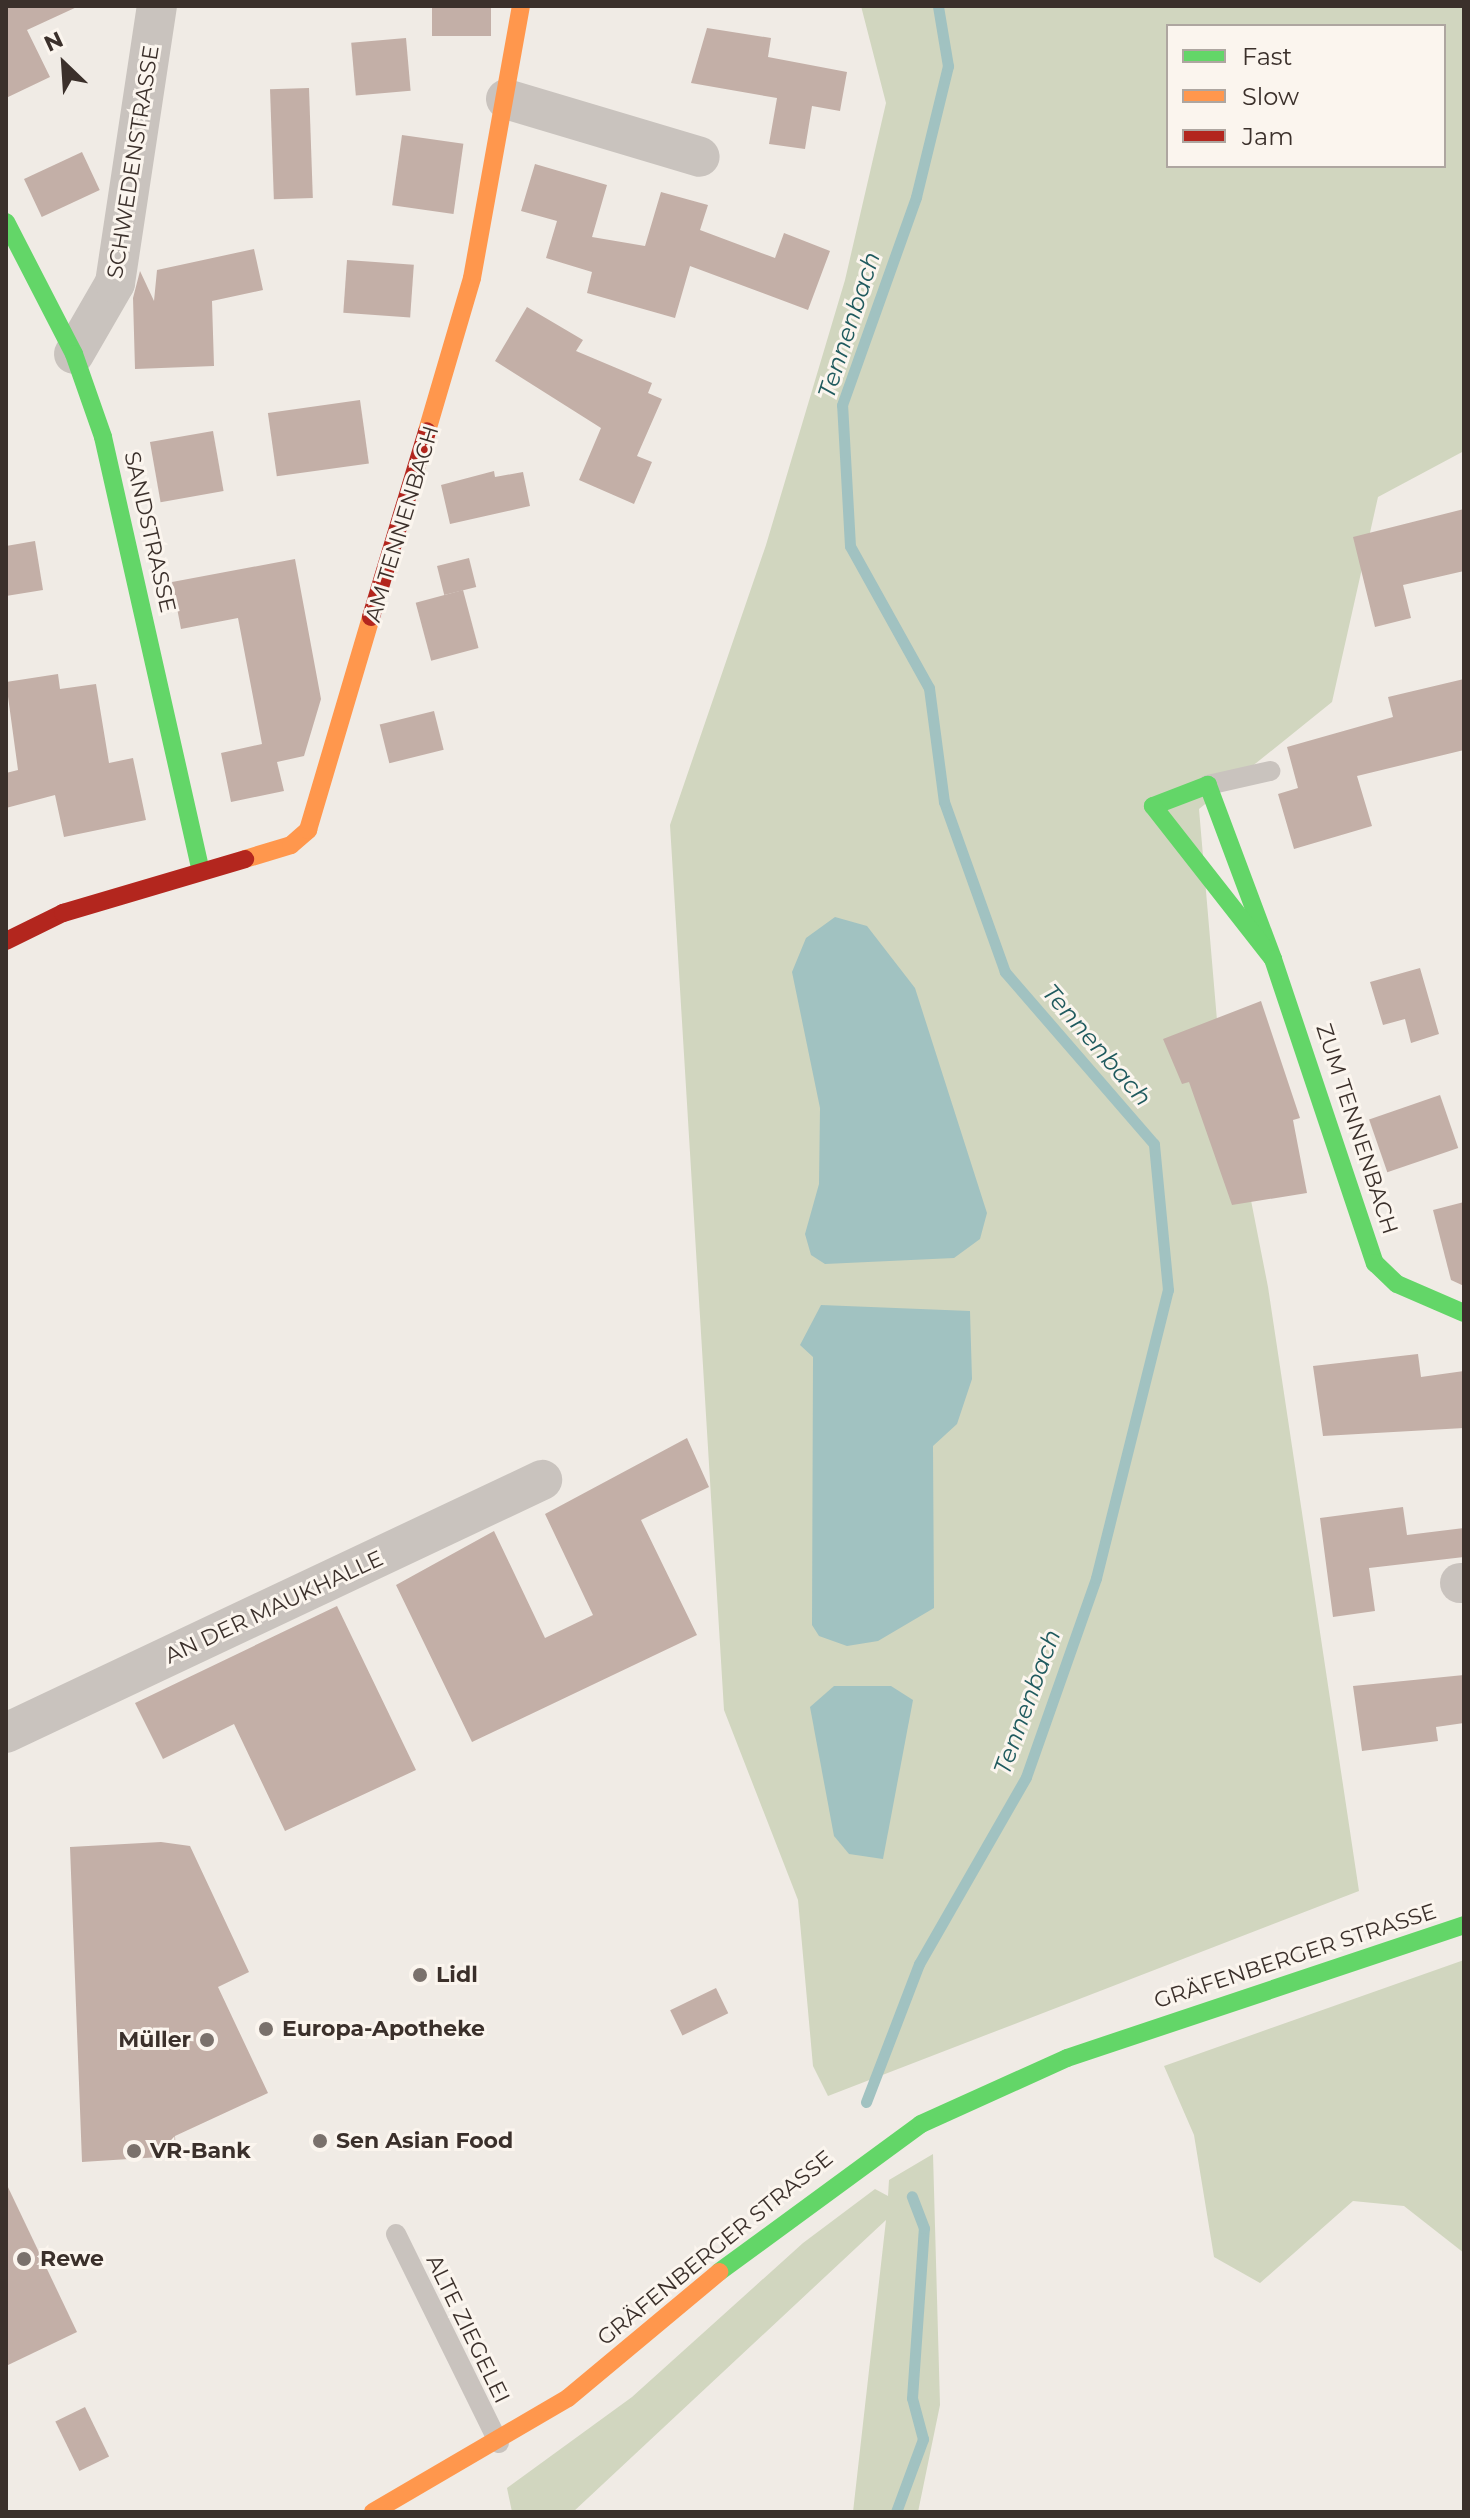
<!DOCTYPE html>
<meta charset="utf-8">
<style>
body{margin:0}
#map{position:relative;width:1470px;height:2518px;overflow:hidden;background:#f0ebe5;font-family:Montserrat,sans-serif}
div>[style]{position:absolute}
.green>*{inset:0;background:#d1d6bf}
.water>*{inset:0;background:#a1c2c1}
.stream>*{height:11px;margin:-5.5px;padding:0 5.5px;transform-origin:5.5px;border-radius:5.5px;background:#a1c2c1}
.building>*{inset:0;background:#c3afa7;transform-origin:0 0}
.lane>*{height:20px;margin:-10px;padding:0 10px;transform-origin:10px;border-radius:10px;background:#c9c3be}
.street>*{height:40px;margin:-20px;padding:0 20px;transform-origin:20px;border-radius:20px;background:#c9c3be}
.fast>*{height:18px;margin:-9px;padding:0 9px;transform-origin:9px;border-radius:9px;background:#63d668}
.slow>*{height:18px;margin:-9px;padding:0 9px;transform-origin:9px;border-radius:9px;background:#ff974d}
.jam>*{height:18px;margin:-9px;padding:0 9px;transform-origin:9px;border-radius:9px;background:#b3261e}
.dots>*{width:22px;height:22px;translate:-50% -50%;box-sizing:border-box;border:4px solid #fbf5ee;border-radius:50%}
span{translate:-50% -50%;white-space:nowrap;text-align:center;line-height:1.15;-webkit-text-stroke:6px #fbf5ee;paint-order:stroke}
.street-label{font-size:22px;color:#3b302b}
.poi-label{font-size:22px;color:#3b302b;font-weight:700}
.left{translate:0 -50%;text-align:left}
.right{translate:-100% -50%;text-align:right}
.water-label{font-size:24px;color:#1f5a5e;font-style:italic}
.frame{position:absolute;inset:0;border:8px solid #3b302b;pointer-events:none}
.legend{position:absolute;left:1166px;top:24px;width:280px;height:144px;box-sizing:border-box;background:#fbf5ee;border:2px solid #aea6a0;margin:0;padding:10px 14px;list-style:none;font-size:24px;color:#3b302b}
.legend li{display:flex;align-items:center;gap:16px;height:40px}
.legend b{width:40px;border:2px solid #aea6a0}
.north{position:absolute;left:24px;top:24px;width:80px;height:80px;-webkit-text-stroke:6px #fbf5ee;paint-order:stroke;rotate:335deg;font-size:22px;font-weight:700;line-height:32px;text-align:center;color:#3b302b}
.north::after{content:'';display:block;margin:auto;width:28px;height:36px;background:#3b302b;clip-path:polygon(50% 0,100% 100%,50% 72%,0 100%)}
</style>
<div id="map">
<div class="green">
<div style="clip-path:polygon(evenodd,861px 6px,1464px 6px,1464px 451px,1378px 497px,1332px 702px,1199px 809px,1218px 1032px,1268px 1287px,1359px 1891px,828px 2096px,813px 2066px,798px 1900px,724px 1710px,670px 825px,766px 545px,845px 280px,886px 103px,861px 6px,1168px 26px,1444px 26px,1444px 166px,1168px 166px,1168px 26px)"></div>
<div style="clip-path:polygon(1464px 1960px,1464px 2253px,1404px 2206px,1353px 2201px,1260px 2283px,1214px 2257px,1194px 2135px,1164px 2066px)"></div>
<div style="clip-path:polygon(933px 2154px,940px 2405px,918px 2512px,853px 2512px,886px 2220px,573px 2512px,512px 2512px,507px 2488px,632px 2397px,803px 2243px,875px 2189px,888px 2196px,889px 2180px)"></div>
</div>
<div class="water">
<div style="clip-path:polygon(835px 917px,867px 926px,915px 988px,987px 1213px,980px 1239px,954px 1258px,825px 1264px,811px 1255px,805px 1234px,819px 1184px,820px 1108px,792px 972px,806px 938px)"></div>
<div style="clip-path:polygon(821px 1305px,970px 1311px,972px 1379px,957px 1424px,933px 1446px,934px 1608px,878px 1641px,847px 1646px,819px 1636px,812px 1625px,813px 1357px,800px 1345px)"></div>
<div style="clip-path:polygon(834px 1686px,891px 1686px,913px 1700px,883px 1859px,849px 1854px,834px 1836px,810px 1707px)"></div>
</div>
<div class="stream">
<div style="left:866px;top:2102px;width:148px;rotate:-69deg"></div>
<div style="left:919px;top:1964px;width:215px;rotate:-60.2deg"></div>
<div style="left:1026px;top:1777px;width:211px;rotate:-70.6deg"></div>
<div style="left:1096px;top:1578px;width:297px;rotate:-76deg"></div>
<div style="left:1168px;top:1290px;width:147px;rotate:-95.5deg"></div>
<div style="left:1154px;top:1144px;width:228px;rotate:-130.9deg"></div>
<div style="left:1005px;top:972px;width:181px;rotate:-109.7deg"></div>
<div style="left:944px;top:802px;width:115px;rotate:-97.5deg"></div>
<div style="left:929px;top:688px;width:162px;rotate:-119.1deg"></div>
<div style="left:850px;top:546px;width:141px;rotate:-93.2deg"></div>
<div style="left:842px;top:405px;width:221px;rotate:-70.4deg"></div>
<div style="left:916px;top:197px;width:135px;rotate:-76.3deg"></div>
<div style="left:948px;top:66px;width:61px;rotate:-99.5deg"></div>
<div style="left:896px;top:2512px;width:78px;rotate:-69.7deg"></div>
<div style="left:923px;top:2439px;width:42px;rotate:-105deg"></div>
<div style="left:912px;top:2398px;width:170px;rotate:-86deg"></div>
<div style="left:924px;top:2228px;width:34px;rotate:-111deg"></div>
</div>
<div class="building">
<div style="clip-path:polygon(6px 6px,79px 6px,27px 30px,50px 77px,6px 98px)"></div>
<div style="left:432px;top:6px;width:59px;height:30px"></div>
<div style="clip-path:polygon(707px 28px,771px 38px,768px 57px,847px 72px,840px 111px,812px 106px,805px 149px,769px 144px,777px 98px,691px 83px)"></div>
<div style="left:406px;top:38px;width:53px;height:55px;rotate:85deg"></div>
<div style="left:309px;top:88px;width:110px;height:39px;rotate:88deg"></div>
<div style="left:402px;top:135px;width:62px;height:71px;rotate:8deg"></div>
<div style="left:82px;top:152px;width:42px;height:64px;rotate:65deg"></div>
<div style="clip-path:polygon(535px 164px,607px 185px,592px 237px,645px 246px,661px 192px,708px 205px,700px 230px,775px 258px,784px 233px,830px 251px,808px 310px,690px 266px,675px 318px,587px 293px,592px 272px,546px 258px,557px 221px,521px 211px)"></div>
<div style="clip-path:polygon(254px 249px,263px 290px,212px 301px,214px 366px,135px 369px,133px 298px,140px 271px,154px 301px,157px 270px)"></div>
<div style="left:347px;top:260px;width:67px;height:53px;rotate:4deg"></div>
<div style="clip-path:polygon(527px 307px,583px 340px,576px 351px,652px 383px,648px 393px,662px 399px,637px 456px,652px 462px,634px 504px,579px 480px,601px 428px,495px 361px)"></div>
<div style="left:360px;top:400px;width:64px;height:93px;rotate:82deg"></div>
<div style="left:213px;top:431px;width:61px;height:64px;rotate:80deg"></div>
<div style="clip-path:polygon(494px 471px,495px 477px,523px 472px,530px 506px,450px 524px,441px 485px)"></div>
<div style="clip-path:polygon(1464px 509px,1464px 571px,1403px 585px,1411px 618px,1375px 627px,1353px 537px)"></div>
<div style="clip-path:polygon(35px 541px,43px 590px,6px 596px,6px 546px)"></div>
<div style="left:469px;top:558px;width:30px;height:33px;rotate:76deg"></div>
<div style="clip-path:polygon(295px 559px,321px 699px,304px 756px,277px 762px,284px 791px,231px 802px,221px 753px,262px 744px,238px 618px,181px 629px,172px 582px)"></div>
<div style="left:463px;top:590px;width:60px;height:49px;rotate:75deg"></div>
<div style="clip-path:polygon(58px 674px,60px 689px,96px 684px,109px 763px,133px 758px,146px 820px,64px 837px,55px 795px,6px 808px,6px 773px,18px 770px,6px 682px)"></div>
<div style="clip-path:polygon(1464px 679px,1464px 750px,1357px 776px,1372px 826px,1294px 849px,1278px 794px,1298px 788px,1287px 747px,1393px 717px,1388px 697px)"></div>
<div style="left:434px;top:711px;width:40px;height:56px;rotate:76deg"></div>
<div style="clip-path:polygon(1420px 968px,1439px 1034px,1411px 1043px,1405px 1019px,1383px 1025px,1370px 982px)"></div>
<div style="clip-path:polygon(1261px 1001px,1300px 1118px,1293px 1120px,1307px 1193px,1232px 1205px,1189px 1082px,1182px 1084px,1163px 1039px)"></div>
<div style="left:1440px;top:1095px;width:56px;height:75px;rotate:71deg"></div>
<div style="clip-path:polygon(1464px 1202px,1464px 1286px,1451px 1280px,1433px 1210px)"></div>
<div style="clip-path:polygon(1418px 1354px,1421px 1377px,1464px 1371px,1464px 1428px,1323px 1436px,1313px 1366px)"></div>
<div style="clip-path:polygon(687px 1438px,709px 1487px,641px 1520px,697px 1635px,472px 1742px,396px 1585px,494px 1531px,545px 1638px,593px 1615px,545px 1514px)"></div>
<div style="clip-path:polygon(1403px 1507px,1407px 1535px,1464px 1528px,1464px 1557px,1369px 1568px,1375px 1611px,1333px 1617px,1320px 1518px)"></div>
<div style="clip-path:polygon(337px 1606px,416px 1770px,285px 1831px,234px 1724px,163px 1759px,135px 1703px)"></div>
<div style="clip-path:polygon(1464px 1675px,1464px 1723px,1436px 1727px,1438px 1741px,1362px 1751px,1353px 1686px)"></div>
<div style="clip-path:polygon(161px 1842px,190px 1846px,249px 1972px,218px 1987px,268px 2093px,175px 2136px,176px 2156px,82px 2162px,70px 1847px)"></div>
<div style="left:716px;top:1988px;width:28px;height:51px;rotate:64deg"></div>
<div style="clip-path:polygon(6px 2183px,77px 2332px,6px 2366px)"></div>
<div style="left:85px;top:2407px;width:55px;height:33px;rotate:64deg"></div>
</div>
<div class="lane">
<div style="left:1208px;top:785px;width:64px;rotate:-12.7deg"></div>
<div style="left:396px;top:2234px;width:233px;rotate:63.8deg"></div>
</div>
<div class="street">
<div style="left:506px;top:99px;width:202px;rotate:16.6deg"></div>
<div style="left:74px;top:354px;width:82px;rotate:-60deg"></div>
<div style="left:115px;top:283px;width:280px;rotate:-81.4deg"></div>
<div style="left:1460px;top:1583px;width:4px"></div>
<div style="left:6px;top:1733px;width:593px;rotate:-25.27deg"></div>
</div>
<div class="fast">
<div style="left:6px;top:222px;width:148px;rotate:62.7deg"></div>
<div style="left:74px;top:354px;width:88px;rotate:70.7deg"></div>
<div style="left:103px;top:437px;width:443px;rotate:77.3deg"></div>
<div style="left:1273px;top:959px;width:186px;rotate:-110.5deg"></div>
<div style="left:1208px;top:785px;width:59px;rotate:159.1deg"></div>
<div style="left:1153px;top:806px;width:194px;rotate:51.9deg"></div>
<div style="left:1273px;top:959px;width:321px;rotate:71.5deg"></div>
<div style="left:1375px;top:1263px;width:30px;rotate:44deg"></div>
<div style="left:1397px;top:1284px;width:73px;rotate:23.4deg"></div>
<div style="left:719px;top:2272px;width:250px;rotate:-36.2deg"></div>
<div style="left:921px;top:2124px;width:160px;rotate:-24.3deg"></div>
<div style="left:1067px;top:2058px;width:419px;rotate:-18.5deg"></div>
</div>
<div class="slow">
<div style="left:427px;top:431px;width:159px;rotate:-73.6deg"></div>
<div style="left:472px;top:278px;width:276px;rotate:-79.8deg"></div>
<div style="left:245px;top:859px;width:48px;rotate:-16.9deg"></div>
<div style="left:291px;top:845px;width:23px;rotate:-41deg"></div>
<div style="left:308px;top:830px;width:222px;rotate:-73.5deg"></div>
<div style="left:373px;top:2512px;width:226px;rotate:-30.3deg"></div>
<div style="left:568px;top:2398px;width:197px;rotate:-39.8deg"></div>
</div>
<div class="jam">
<div style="left:371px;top:617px;width:194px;rotate:-73.2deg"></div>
<div style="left:6px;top:941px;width:64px;rotate:-26.2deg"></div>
<div style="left:63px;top:913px;width:190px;rotate:-16.5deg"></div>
</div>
<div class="dots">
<div style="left:420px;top:1975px;background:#7a716c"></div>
<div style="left:266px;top:2029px;background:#7a716c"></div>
<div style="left:207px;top:2040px;background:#7a716c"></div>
<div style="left:320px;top:2141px;background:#7a716c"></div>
<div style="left:134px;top:2151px;background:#7a716c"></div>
<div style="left:24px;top:2259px;background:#7a716c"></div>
</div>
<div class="street-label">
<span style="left:133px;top:162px;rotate:-81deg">SCHWEDENSTRASSE</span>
<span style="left:402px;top:524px;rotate:-73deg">AM TENNENBACH</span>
<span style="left:150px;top:532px;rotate:77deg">SANDSTRASSE</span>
<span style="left:1357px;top:1129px;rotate:72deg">ZUM TENNENBACH</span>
<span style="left:274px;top:1607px;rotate:-25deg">AN DER MAUKHALLE</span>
<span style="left:1295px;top:1956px;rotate:-18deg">GRÄFENBERGER STRASSE</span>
<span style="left:715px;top:2248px;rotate:-39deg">GRÄFENBERGER STRASSE</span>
<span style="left:468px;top:2329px;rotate:64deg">ALTE ZIEGELEI</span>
</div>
<div class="poi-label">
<span class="left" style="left:436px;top:1975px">Lidl</span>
<span class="left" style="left:282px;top:2029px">Europa-Apotheke</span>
<span class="right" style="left:191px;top:2040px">Müller</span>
<span class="left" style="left:336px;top:2141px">Sen Asian Food</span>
<span class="left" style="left:150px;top:2151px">VR-Bank</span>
<span class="left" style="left:40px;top:2259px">Rewe</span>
</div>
<div class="water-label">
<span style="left:849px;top:325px;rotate:-72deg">Tennenbach</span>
<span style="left:1097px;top:1045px;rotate:49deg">Tennenbach</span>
<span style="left:1027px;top:1702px;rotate:-70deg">Tennenbach</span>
</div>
<div class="frame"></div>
<ul class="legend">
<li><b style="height:10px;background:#63d668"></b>Fast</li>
<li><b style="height:10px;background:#ff974d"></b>Slow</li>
<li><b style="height:10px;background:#b3261e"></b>Jam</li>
</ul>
<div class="north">N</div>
</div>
